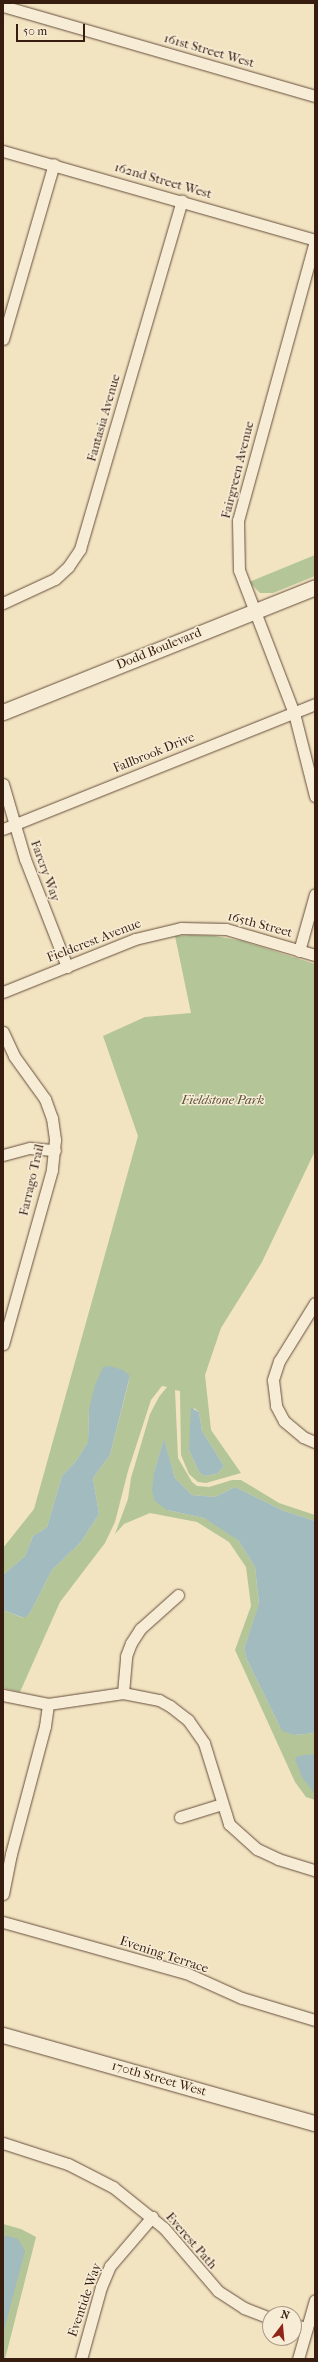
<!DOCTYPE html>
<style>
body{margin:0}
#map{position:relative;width:318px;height:2362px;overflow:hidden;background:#f2e3c1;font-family:"IM FELL French Canon",serif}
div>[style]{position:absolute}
.green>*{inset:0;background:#b4c598}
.water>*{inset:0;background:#a1bbbf}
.roads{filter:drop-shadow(0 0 1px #664e3c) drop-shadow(0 0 1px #664e3c)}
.street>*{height:11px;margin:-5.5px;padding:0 5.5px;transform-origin:5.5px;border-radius:5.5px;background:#f7edd7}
.secondary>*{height:15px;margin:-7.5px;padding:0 7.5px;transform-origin:7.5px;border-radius:7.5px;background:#f7edd7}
span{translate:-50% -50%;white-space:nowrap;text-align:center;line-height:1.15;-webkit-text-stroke:3px #f7edd7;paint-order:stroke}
.street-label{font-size:13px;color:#371c10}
.park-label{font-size:13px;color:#5c4f39;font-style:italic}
.frame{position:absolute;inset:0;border:4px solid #371c10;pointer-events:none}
.north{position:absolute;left:262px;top:2306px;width:40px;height:40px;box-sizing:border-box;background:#f7edd7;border:1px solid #aa9987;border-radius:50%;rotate:16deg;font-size:11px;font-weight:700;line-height:16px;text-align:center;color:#371c10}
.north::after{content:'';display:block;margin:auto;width:14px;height:18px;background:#8f2418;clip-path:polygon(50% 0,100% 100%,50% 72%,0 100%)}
.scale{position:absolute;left:16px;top:24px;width:69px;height:18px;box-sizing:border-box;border:2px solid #371c10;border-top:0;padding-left:5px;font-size:12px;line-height:14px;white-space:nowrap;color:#371c10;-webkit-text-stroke:3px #f7edd7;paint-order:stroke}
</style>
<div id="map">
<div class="green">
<div style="clip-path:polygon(315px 555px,315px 576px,273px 593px,260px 593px,249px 582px)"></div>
<div style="clip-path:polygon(evenodd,190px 935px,215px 936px,242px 941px,315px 964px,315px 1151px,262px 1262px,221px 1328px,205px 1375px,211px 1430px,241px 1473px,206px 1483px,198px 1482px,189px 1474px,181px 1455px,180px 1391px,175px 1390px,178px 1458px,192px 1482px,197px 1486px,209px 1487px,232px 1480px,241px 1480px,279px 1503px,315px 1515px,315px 1521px,284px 1511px,235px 1487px,215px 1497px,192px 1495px,175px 1478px,164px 1440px,154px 1472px,167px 1510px,204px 1518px,222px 1527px,238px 1540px,255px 1567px,259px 1605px,244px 1649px,247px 1660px,280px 1727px,295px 1735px,315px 1733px,315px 1800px,306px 1797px,295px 1782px,235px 1650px,251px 1606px,246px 1567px,229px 1542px,197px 1522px,150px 1513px,124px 1524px,115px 1534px,128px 1499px,131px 1478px,150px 1414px,159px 1397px,167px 1387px,162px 1386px,151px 1400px,128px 1471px,115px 1522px,105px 1543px,60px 1602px,20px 1692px,3px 1688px,3px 1610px,23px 1618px,30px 1613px,52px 1570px,81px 1542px,99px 1514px,93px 1478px,110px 1455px,128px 1385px,130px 1376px,89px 1409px,88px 1442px,76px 1461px,62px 1476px,47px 1527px,33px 1536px,25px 1556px,3px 1575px,3px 1548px,34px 1509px,138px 1136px,103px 1036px,145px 1017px,191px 1013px,175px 936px,190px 935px,194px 1408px,199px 1412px,202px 1431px,224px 1466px,217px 1474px,204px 1476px,199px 1472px,189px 1450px,194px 1408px)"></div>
<div style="clip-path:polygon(3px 2224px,21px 2229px,36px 2237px,5px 2359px,3px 2359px)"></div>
</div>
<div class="water">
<div style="clip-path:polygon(109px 1366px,123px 1370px,130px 1376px,110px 1455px,93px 1478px,99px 1514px,81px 1542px,52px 1570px,30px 1613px,24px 1618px,3px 1610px,3px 1575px,25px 1556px,33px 1536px,47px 1527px,62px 1476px,76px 1461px,88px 1442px,89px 1409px,95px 1385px,103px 1367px)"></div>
<div style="clip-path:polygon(191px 1408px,199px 1412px,202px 1431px,224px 1466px,217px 1474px,204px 1476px,199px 1472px,189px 1450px)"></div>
<div style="clip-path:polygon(164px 1439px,175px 1478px,192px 1495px,215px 1497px,235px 1487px,284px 1511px,315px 1521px,315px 1733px,295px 1735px,282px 1731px,247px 1660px,244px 1649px,259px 1604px,255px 1567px,238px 1540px,204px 1518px,167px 1510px,155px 1501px,152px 1491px,154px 1472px)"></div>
<div style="clip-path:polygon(315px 1754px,315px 1794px,302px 1777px,295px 1759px,298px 1756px)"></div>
<div style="clip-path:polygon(7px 2236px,18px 2239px,25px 2251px,3px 2334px,3px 2237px)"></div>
</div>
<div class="roads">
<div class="street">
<div style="left:3px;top:6px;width:325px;rotate:16.1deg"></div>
<div style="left:3px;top:151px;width:324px;rotate:15.9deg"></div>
<div style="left:315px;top:241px;width:289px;rotate:105.4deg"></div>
<div style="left:238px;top:520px;width:50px;rotate:88.9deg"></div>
<div style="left:239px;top:570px;width:153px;rotate:69deg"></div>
<div style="left:294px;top:713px;width:86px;rotate:75.8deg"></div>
<div style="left:3px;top:339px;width:182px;rotate:-73.8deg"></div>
<div style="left:3px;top:603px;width:57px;rotate:-24.8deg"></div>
<div style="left:55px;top:579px;width:18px;rotate:-43deg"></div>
<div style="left:68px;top:567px;width:22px;rotate:-56deg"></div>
<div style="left:80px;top:549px;width:363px;rotate:-73.7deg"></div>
<div style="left:3px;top:784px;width:78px;rotate:73.7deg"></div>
<div style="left:25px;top:859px;width:116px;rotate:68.7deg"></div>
<div style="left:3px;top:829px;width:336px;rotate:-21.8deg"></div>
<div style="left:299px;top:951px;width:59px;rotate:-74.3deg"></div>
<div style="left:3px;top:992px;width:142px;rotate:-21.9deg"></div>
<div style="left:135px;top:939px;width:47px;rotate:-13.4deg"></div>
<div style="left:181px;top:928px;width:45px;rotate:1.3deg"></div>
<div style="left:226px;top:929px;width:93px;rotate:16.3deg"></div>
<div style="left:3px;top:1032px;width:26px;rotate:65deg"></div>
<div style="left:14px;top:1056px;width:53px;rotate:54.2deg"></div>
<div style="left:45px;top:1099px;width:20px;rotate:70deg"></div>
<div style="left:52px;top:1118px;width:22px;rotate:82deg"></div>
<div style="left:55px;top:1140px;width:30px;rotate:96deg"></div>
<div style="left:52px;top:1170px;width:181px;rotate:105.7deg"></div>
<div style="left:3px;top:1155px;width:28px;rotate:-15deg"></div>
<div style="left:30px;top:1148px;width:25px;rotate:5deg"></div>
<div style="left:315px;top:1303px;width:68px;rotate:121.8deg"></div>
<div style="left:279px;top:1361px;width:20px;rotate:108deg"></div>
<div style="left:273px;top:1380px;width:26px;rotate:83deg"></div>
<div style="left:276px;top:1406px;width:17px;rotate:62deg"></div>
<div style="left:284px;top:1421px;width:25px;rotate:40deg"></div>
<div style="left:303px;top:1437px;width:13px;rotate:23deg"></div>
<div style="left:123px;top:1693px;width:37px;rotate:-85deg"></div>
<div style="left:126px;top:1656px;width:14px;rotate:-69deg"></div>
<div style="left:131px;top:1643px;width:17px;rotate:-57deg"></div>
<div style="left:140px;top:1629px;width:51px;rotate:-41.8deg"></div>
<div style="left:3px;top:1695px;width:46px;rotate:11.3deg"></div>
<div style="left:48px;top:1704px;width:76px;rotate:-8.3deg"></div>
<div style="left:123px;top:1693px;width:37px;rotate:11deg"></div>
<div style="left:159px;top:1700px;width:13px;rotate:29deg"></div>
<div style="left:170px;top:1706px;width:23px;rotate:38deg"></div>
<div style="left:188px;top:1720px;width:28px;rotate:55deg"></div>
<div style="left:204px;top:1743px;width:85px;rotate:72.8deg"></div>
<div style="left:229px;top:1824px;width:38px;rotate:42deg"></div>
<div style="left:257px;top:1849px;width:23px;rotate:25deg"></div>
<div style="left:278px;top:1859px;width:39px;rotate:17deg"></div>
<div style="left:180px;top:1817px;width:44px;rotate:-17.2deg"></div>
<div style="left:3px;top:1894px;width:41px;rotate:-78.7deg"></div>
<div style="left:11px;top:1854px;width:132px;rotate:-75.1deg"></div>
<div style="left:45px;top:1726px;width:22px;rotate:-82deg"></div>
<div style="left:3px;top:1922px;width:190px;rotate:15.6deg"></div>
<div style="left:186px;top:1973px;width:61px;rotate:24.1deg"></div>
<div style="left:242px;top:1998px;width:76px;rotate:16.8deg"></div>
<div style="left:3px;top:2143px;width:68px;rotate:17.9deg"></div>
<div style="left:68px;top:2164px;width:51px;rotate:27.1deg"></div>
<div style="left:113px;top:2187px;width:65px;rotate:38.8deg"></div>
<div style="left:164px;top:2228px;width:83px;rotate:49.4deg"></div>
<div style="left:218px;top:2291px;width:31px;rotate:33deg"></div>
<div style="left:244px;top:2308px;width:28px;rotate:21deg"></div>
<div style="left:294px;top:2325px;width:13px;rotate:13deg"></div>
<div style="left:81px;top:2359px;width:75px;rotate:-74.5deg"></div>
<div style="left:101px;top:2287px;width:23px;rotate:-67deg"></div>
<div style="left:110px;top:2266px;width:65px;rotate:-49.4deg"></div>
<div style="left:298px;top:2359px;width:61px;rotate:-73.9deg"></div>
</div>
<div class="secondary">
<div style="left:3px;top:712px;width:336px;rotate:-21.8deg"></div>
<div style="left:3px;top:2035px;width:324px;rotate:15.8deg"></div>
</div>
</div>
<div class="street-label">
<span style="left:209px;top:51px;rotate:16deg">161st Street West</span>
<span style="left:163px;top:181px;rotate:16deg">162nd Street West</span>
<span style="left:104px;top:418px;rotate:-74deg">Fantasia Avenue</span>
<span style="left:238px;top:470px;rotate:-76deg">Fairgreen Avenue</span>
<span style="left:159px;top:649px;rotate:-22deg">Dodd Boulevard</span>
<span style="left:154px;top:753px;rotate:-22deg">Fallbrook Drive</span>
<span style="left:45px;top:871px;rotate:70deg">Farcry Way</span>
<span style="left:260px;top:925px;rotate:15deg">165th Street</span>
<span style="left:94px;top:941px;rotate:-21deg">Fieldcrest Avenue</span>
<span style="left:32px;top:1180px;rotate:-77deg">Farrago Trail</span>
<span style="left:164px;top:1955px;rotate:18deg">Evening Terrace</span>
<span style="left:159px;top:2079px;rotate:16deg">170th Street West</span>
<span style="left:191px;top:2241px;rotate:49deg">Everest Path</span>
<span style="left:85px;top:2300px;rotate:-71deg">Eventide Way</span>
</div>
<div class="park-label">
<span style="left:223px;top:1100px">Fieldstone Park</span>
</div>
<div class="frame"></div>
<div class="north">N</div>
<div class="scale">50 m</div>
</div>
